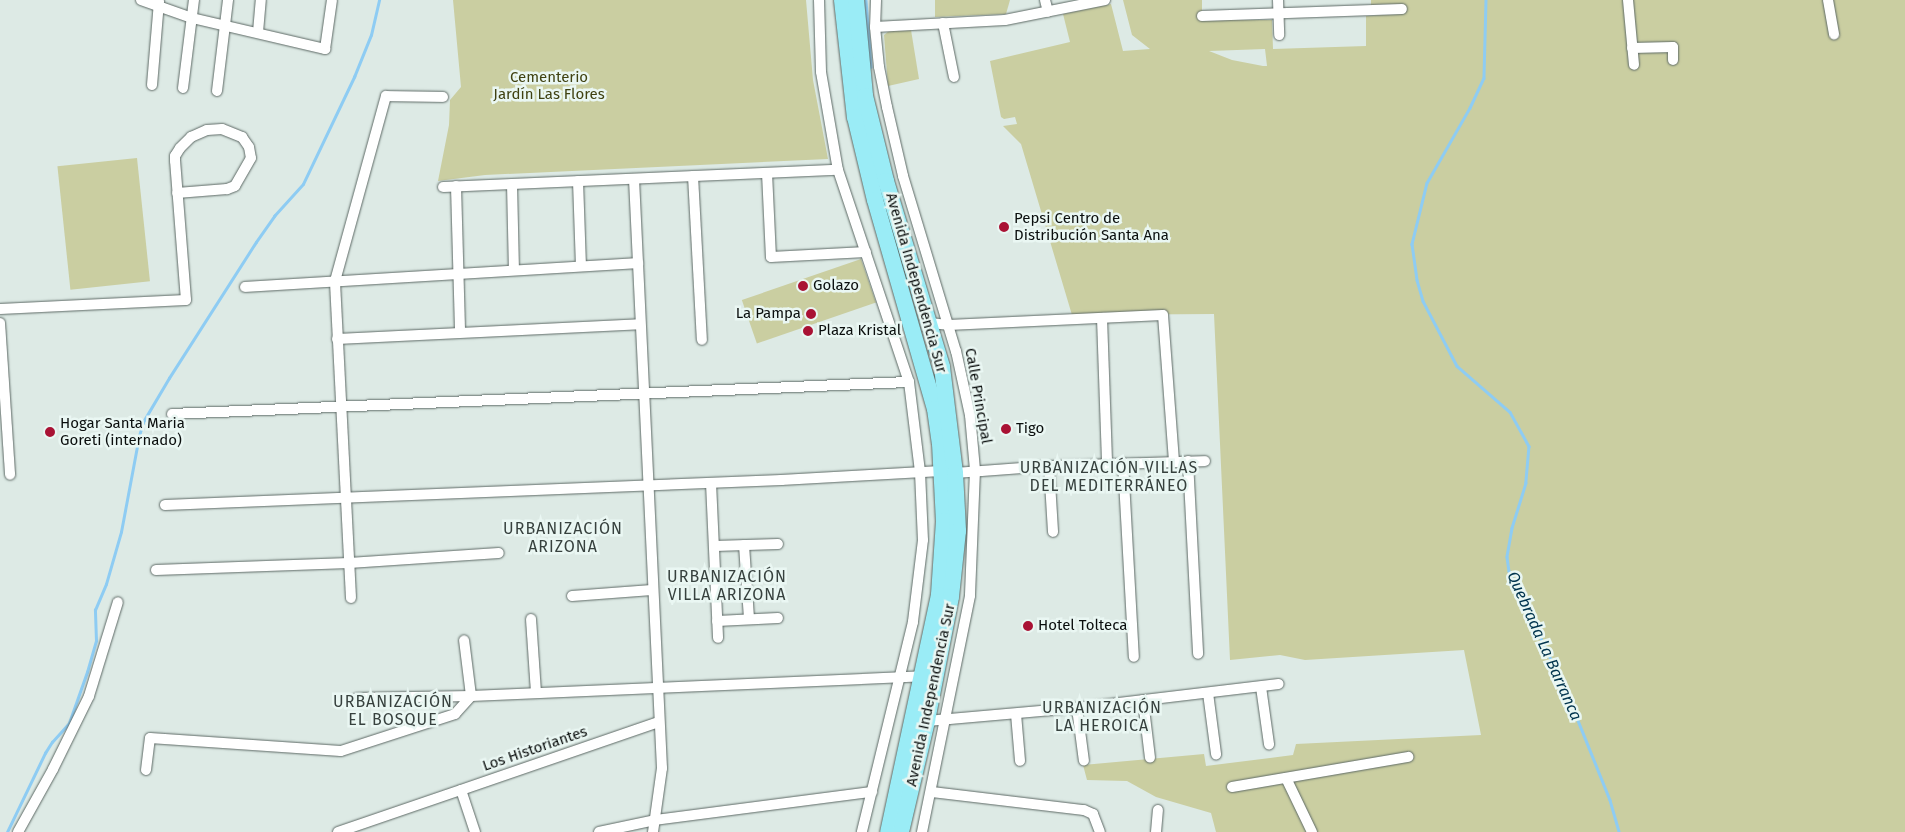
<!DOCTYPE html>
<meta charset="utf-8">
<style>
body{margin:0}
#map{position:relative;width:1905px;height:832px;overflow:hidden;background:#ddeae5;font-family:"Fira Sans",sans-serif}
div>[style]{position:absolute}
.green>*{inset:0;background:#cacea1;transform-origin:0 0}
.stream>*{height:2.5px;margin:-1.25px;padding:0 1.25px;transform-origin:1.25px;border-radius:1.25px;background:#8eccf3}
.roads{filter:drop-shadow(0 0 1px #5d6965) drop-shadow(0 0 1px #5d6965)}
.minor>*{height:10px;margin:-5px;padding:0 5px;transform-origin:5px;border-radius:5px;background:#fff}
.trunk>*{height:16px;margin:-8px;padding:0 8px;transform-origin:8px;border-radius:8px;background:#9aecf6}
.dots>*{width:14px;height:14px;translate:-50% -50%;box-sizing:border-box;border:2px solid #eaf7f3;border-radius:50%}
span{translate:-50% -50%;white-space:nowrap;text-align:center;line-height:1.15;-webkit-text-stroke:5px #eaf7f3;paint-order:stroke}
.park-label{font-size:15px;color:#404211}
.poi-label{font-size:15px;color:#0a0e0d}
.left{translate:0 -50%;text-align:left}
.right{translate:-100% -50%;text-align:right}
.street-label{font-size:15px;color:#0a0e0d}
.neighbourhood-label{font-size:16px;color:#37413e;letter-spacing:1px}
.water-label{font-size:16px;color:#00344d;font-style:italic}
</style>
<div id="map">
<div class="green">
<div style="clip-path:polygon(453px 0,806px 0,813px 80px,828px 159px,485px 175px,438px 181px,449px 125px,450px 100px,461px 87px)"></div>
<div style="clip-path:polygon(935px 0,1010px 0,1006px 14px,935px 17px)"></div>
<div style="clip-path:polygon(evenodd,1123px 0,1202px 0,1202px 20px,1272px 20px,1273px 49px,1366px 46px,1366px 16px,1398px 14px,1402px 9px,1401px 4px,1371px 5px,1371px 0,1905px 0,1905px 832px,1216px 832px,1211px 813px,1156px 797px,1127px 781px,1087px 780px,1083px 765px,1204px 754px,1206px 766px,1293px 755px,1296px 744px,1481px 735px,1464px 650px,1305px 660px,1280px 655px,1230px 660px,1214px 314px,1072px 315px,1021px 144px,1003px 126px,1017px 124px,1015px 117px,1004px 119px,1001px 117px,990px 61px,1070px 42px,1063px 14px,1111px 4px,1123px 51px,1150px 49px,1132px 35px,1123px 0,1265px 49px,1267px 66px,1263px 66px,1232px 60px,1209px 51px,1265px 49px)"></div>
<div style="clip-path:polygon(911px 30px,919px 79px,888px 86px,884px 35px,889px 31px)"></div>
<div style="left:137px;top:158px;width:124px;height:80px;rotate:84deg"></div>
<div style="left:861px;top:259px;width:46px;height:126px;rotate:71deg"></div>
</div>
<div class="stream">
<div style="left:866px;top:0;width:67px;rotate:85.7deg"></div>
<div style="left:1486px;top:0;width:78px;rotate:91.5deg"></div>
<div style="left:1484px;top:78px;width:33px;rotate:115deg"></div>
<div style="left:1470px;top:108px;width:86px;rotate:119.8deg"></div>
<div style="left:1427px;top:183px;width:63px;rotate:103.8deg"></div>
<div style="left:1412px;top:244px;width:36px;rotate:82deg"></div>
<div style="left:1417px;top:280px;width:22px;rotate:74deg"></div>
<div style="left:1423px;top:301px;width:73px;rotate:62.4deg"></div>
<div style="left:1457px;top:366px;width:70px;rotate:41deg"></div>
<div style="left:1510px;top:412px;width:39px;rotate:61deg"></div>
<div style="left:1529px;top:446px;width:37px;rotate:95deg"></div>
<div style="left:1526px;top:483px;width:47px;rotate:107.3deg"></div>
<div style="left:1512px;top:528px;width:29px;rotate:100deg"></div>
<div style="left:1507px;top:557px;width:14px;rotate:82deg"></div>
<div style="left:1509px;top:571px;width:135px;rotate:64.6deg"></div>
<div style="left:1567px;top:693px;width:115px;rotate:68.1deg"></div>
<div style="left:1610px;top:800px;width:33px;rotate:74deg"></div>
<div style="left:7px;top:832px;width:88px;rotate:-64.3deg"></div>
<div style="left:45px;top:753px;width:13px;rotate:-58deg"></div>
<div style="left:52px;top:742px;width:25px;rotate:-48deg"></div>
<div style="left:69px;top:723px;width:54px;rotate:-70.6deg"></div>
<div style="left:87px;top:672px;width:32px;rotate:-74deg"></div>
<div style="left:96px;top:641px;width:31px;rotate:-92deg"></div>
<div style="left:95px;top:610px;width:28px;rotate:-67deg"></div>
<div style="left:106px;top:584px;width:54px;rotate:-73.9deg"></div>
<div style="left:121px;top:532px;width:98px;rotate:-79.4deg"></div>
<div style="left:139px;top:436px;width:15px;rotate:-74deg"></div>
<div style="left:143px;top:422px;width:51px;rotate:-59.4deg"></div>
<div style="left:169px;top:378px;width:161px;rotate:-57.4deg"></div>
<div style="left:256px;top:242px;width:32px;rotate:-55deg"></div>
<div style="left:274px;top:216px;width:43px;rotate:-47.8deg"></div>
<div style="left:303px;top:184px;width:119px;rotate:-64.5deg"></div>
<div style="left:354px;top:77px;width:45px;rotate:-68deg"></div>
<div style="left:371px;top:35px;width:36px;rotate:-77deg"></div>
</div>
<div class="roads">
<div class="minor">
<div style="left:141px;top:0;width:54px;rotate:19.4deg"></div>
<div style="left:192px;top:18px;width:137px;rotate:13.1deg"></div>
<div style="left:325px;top:49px;width:49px;rotate:-81.9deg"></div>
<div style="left:819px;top:0;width:72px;rotate:88.4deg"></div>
<div style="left:821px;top:72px;width:99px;rotate:80.2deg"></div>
<div style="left:838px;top:170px;width:224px;rotate:71.5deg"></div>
<div style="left:909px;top:382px;width:91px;rotate:83deg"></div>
<div style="left:920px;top:472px;width:68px;rotate:87.5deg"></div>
<div style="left:923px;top:540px;width:83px;rotate:97deg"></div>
<div style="left:913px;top:622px;width:216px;rotate:103.7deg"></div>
<div style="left:876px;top:0;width:27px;rotate:92deg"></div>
<div style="left:875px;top:27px;width:40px;rotate:84.3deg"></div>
<div style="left:879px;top:67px;width:41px;rotate:78.7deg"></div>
<div style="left:887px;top:107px;width:71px;rotate:76.9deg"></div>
<div style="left:903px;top:176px;width:183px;rotate:73.2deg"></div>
<div style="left:956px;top:351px;width:66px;rotate:77.7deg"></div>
<div style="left:970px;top:415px;width:55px;rotate:84.8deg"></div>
<div style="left:975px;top:470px;width:126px;rotate:92.3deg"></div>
<div style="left:970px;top:596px;width:241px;rotate:101.5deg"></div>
<div style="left:1045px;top:0;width:12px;rotate:76deg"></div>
<div style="left:1278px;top:0;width:35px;rotate:88deg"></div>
<div style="left:1628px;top:0;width:65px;rotate:84.7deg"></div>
<div style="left:1828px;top:0;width:35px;rotate:80deg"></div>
<div style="left:1202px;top:16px;width:200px;rotate:-2deg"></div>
<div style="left:943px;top:23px;width:55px;rotate:78.5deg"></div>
<div style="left:875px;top:27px;width:130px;rotate:-3.1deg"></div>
<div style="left:1005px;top:20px;width:102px;rotate:-11.3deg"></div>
<div style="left:258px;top:32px;width:32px;rotate:-85deg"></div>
<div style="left:1632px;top:48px;width:41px;rotate:-1.4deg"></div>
<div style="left:1673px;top:47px;width:13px;rotate:90deg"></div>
<div style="left:152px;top:85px;width:84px;rotate:-85.2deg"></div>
<div style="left:183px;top:88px;width:89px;rotate:-82.9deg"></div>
<div style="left:217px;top:91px;width:92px;rotate:-83.1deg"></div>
<div style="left:767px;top:173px;width:84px;rotate:87.3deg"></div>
<div style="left:771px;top:257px;width:95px;rotate:-3deg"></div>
<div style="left:693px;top:176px;width:164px;rotate:86.9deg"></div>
<div style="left:634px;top:179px;width:590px;rotate:87.28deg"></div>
<div style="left:662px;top:768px;width:65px;rotate:98deg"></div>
<div style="left:578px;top:181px;width:85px;rotate:88deg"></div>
<div style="left:512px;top:184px;width:86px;rotate:88.7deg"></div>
<div style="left:456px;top:186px;width:146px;rotate:88.4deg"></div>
<div style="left:443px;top:187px;width:395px;rotate:-2.5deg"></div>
<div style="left:245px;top:287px;width:394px;rotate:-3.5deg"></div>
<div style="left:0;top:309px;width:186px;rotate:-2.8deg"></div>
<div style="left:186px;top:300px;width:139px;rotate:-94.5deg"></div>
<div style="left:175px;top:161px;width:5px;rotate:-90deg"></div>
<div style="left:175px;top:156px;width:9px;rotate:-58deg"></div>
<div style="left:180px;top:148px;width:16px;rotate:-45deg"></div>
<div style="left:191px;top:137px;width:17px;rotate:-24deg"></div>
<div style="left:207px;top:130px;width:15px;rotate:-4deg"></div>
<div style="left:222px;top:129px;width:22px;rotate:22deg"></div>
<div style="left:242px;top:137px;width:12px;rotate:55deg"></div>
<div style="left:249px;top:147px;width:11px;rotate:80deg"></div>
<div style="left:251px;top:158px;width:32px;rotate:120deg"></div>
<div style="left:235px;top:186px;width:9px;rotate:159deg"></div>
<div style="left:227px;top:189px;width:50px;rotate:175.4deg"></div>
<div style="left:1102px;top:318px;width:145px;rotate:88deg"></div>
<div style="left:0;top:323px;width:152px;rotate:86.2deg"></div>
<div style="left:930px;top:323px;width:18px;rotate:6deg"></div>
<div style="left:948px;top:325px;width:215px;rotate:-2.7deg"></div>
<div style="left:1163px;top:315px;width:146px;rotate:85.7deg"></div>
<div style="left:337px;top:339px;width:303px;rotate:-2.8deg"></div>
<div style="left:172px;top:414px;width:738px;rotate:-2.49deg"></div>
<div style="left:1188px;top:461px;width:193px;rotate:87deg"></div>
<div style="left:1123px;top:463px;width:194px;rotate:86.8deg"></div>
<div style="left:1049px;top:466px;width:66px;rotate:86.5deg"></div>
<div style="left:955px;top:473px;width:94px;rotate:-4.3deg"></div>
<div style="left:1049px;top:466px;width:156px;rotate:-1.8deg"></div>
<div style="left:711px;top:483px;width:155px;rotate:87.4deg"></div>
<div style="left:165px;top:505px;width:617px;rotate:-2.32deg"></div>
<div style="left:781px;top:480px;width:160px;rotate:-3.2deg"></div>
<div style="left:744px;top:545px;width:74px;rotate:86.1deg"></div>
<div style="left:715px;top:546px;width:63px;rotate:-1.8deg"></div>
<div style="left:156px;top:570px;width:193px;rotate:-2.1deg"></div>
<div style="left:349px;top:563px;width:150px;rotate:-3.8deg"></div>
<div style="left:572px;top:596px;width:80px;rotate:-4.3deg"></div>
<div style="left:351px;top:598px;width:317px;rotate:-92.9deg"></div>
<div style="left:335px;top:281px;width:192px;rotate:-74.6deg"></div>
<div style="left:386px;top:96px;width:57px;rotate:1deg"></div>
<div style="left:531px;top:619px;width:73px;rotate:86.1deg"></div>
<div style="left:717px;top:621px;width:61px;rotate:-2.8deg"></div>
<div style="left:1261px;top:687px;width:58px;rotate:82deg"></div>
<div style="left:1208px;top:693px;width:62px;rotate:82.5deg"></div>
<div style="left:357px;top:698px;width:114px;rotate:-1deg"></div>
<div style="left:471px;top:696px;width:452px;rotate:-2.5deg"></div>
<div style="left:1143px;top:700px;width:58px;rotate:83.1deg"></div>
<div style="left:1077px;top:708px;width:53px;rotate:82.5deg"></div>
<div style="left:1016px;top:714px;width:47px;rotate:85.1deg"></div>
<div style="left:927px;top:721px;width:151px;rotate:-5deg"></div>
<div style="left:1077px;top:708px;width:203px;rotate:-6.8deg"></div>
<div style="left:146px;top:770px;width:32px;rotate:-83deg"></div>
<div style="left:150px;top:738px;width:191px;rotate:3.9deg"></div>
<div style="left:341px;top:751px;width:120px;rotate:-18deg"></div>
<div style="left:455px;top:714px;width:24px;rotate:-48deg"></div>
<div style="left:471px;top:696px;width:56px;rotate:-97.1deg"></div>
<div style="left:1286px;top:778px;width:60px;rotate:64.3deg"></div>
<div style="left:1232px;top:787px;width:179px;rotate:-9.7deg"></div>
<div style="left:932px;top:792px;width:153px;rotate:6.8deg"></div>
<div style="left:1084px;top:810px;width:10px;rotate:24deg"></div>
<div style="left:1093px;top:814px;width:19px;rotate:69deg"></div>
<div style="left:18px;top:832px;width:72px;rotate:-60.9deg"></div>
<div style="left:53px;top:769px;width:81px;rotate:-63.7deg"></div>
<div style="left:89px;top:696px;width:98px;rotate:-72.9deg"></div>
<div style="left:338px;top:832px;width:130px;rotate:-18.9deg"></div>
<div style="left:475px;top:832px;width:44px;rotate:-108.4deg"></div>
<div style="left:461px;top:790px;width:209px;rotate:-19deg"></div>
<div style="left:599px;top:832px;width:57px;rotate:-12.1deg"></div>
<div style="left:655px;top:820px;width:219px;rotate:-7.4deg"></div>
<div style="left:1156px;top:832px;width:22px;rotate:-85deg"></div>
</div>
<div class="trunk">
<div style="left:842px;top:0;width:118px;rotate:83.7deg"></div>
<div style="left:855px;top:117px;width:85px;rotate:76.5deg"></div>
<div style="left:875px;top:200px;width:217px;rotate:74deg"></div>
<div style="left:935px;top:409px;width:34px;rotate:82deg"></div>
<div style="left:940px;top:443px;width:78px;rotate:87.1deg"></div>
<div style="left:944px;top:521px;width:74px;rotate:93.9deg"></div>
<div style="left:939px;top:595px;width:242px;rotate:102.1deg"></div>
<div style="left:856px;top:0;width:96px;rotate:84.6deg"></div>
<div style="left:865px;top:96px;width:88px;rotate:76.1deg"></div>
<div style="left:886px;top:181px;width:194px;rotate:73.2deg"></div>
<div style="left:942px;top:367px;width:107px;rotate:83deg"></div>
<div style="left:955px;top:473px;width:58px;rotate:87deg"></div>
<div style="left:958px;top:531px;width:66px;rotate:96.1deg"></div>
<div style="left:951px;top:597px;width:126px;rotate:101deg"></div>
<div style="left:927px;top:721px;width:114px;rotate:103.2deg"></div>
</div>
</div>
<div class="dots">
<div style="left:1004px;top:227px;background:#a91234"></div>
<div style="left:803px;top:286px;background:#a91234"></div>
<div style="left:811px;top:314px;background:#a91234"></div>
<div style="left:808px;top:331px;background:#a91234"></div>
<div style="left:1006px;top:429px;background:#a91234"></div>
<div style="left:50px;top:432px;background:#a91234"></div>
<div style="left:1028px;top:626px;background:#a91234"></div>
</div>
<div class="park-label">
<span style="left:549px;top:86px">Cementerio<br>Jardín Las Flores</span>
</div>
<div class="poi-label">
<span class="left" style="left:1014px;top:227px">Pepsi Centro de<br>Distribución Santa Ana</span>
<span class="left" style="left:813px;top:286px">Golazo</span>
<span class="right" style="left:801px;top:314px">La Pampa</span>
<span class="left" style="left:818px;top:331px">Plaza Kristal</span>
<span class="left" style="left:60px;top:432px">Hogar Santa Maria<br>Goreti (internado)</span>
<span class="left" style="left:1016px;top:429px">Tigo</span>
<span class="left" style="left:1038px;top:626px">Hotel Tolteca</span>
</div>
<div class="street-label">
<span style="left:916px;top:283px;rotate:74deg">Avenida Independencia Sur</span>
<span style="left:978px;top:396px;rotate:80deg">Calle Principal</span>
<span style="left:931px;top:695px;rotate:-78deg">Avenida Independencia Sur</span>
<span style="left:535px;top:749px;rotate:-19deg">Los Historiantes</span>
</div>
<div class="neighbourhood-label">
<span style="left:1109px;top:477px">URBANIZACIÓN VILLAS<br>DEL MEDITERRÁNEO</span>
<span style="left:563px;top:538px">URBANIZACIÓN<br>ARIZONA</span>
<span style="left:727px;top:586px">URBANIZACIÓN<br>VILLA ARIZONA</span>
<span style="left:393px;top:711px">URBANIZACIÓN<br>EL BOSQUE</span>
<span style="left:1102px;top:717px">URBANIZACIÓN<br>LA HEROICA</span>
</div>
<div class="water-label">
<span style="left:1544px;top:646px;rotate:66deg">Quebrada La Barranca</span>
</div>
</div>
